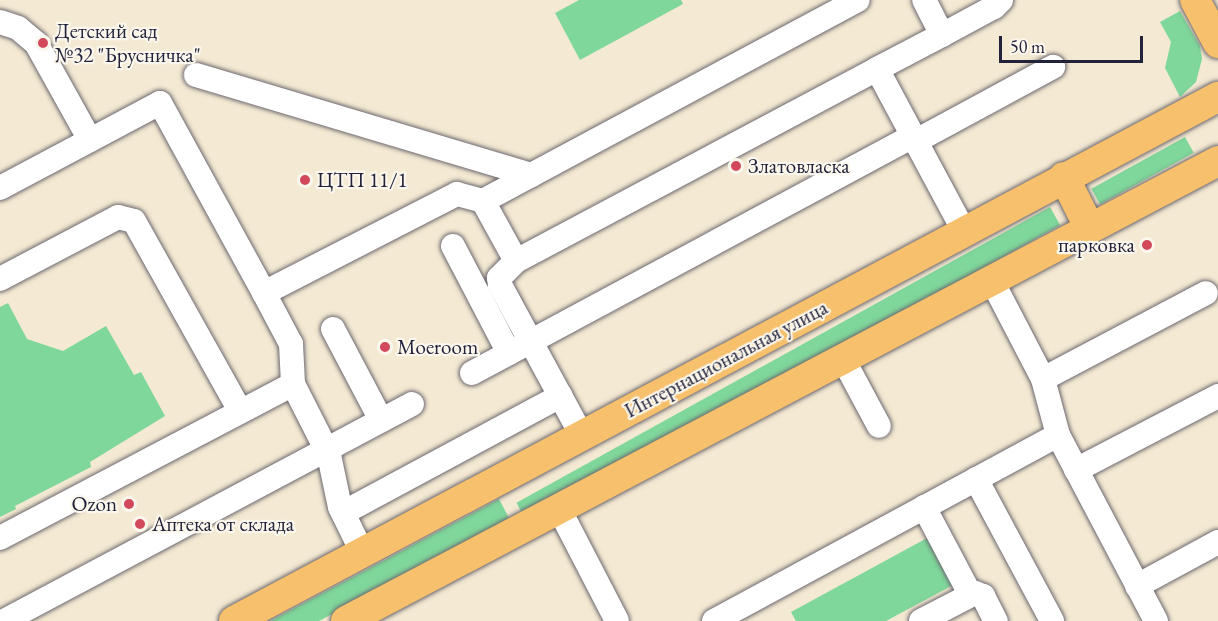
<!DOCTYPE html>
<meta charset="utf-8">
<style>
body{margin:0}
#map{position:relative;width:1218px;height:621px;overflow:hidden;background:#f4e9d2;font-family:"EB Garamond",serif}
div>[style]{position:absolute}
.green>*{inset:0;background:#7fd79b;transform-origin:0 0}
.roads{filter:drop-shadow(0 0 2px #6c6870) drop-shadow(0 0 2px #6c6870)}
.minor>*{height:24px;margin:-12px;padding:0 12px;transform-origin:12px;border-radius:12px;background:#fff}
.major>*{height:30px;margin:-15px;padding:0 15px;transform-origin:15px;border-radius:15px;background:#f7c06c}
.dots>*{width:16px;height:16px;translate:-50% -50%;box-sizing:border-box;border:3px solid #fbf7ec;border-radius:50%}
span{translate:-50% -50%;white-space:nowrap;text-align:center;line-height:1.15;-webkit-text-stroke:4.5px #fbf7ec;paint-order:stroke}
.poi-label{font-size:21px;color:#22223b}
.left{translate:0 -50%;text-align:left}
.right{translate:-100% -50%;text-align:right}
.street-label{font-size:21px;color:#22223b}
.scale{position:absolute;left:999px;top:36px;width:144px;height:27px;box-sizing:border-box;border:3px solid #22223b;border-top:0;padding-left:8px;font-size:18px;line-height:21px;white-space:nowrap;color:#22223b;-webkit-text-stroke:4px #fbf7ec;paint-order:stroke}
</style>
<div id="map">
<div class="green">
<div style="clip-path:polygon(579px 0,681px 0,683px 4px,580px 60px,555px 13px)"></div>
<div style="clip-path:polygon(1180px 11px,1200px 46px,1202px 59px,1196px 82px,1180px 97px,1165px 68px,1171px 42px,1160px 22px)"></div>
<div style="left:1185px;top:137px;width:18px;height:107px;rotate:61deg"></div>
<div style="left:1050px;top:207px;width:21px;height:610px;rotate:61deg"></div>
<div style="clip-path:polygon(8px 303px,27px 339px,63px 351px,106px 326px,134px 375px,141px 372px,165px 416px,90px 462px,91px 467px,15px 506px,16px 509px,0 517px,0 307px)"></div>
<div style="clip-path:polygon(499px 499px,510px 520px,319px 621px,270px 621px)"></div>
<div style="clip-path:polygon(929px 537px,955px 584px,886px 621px,796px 621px,791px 612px)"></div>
</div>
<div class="roads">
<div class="minor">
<div style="left:0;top:22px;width:19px;rotate:18deg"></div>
<div style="left:18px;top:28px;width:23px;rotate:40deg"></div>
<div style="left:36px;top:43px;width:111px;rotate:60.9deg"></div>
<div style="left:942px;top:35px;width:59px;rotate:-28.3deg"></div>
<div style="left:994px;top:7px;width:10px;rotate:-45deg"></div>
<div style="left:877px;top:69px;width:73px;rotate:-27.6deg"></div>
<div style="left:942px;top:35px;width:39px;rotate:-117deg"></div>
<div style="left:196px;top:75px;width:350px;rotate:16.6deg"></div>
<div style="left:916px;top:141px;width:156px;rotate:-28.4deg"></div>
<div style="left:0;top:188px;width:181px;rotate:-28deg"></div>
<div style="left:160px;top:103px;width:217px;rotate:61.3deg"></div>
<div style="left:264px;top:293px;width:217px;rotate:-27.2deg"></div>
<div style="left:457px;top:194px;width:27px;rotate:15deg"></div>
<div style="left:483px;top:201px;width:68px;rotate:61.2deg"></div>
<div style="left:483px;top:201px;width:425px;rotate:-28.2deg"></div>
<div style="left:453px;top:246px;width:121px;rotate:62.4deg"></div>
<div style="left:0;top:279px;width:133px;rotate:-27.7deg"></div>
<div style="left:118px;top:217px;width:16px;rotate:14deg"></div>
<div style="left:134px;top:221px;width:218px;rotate:60.8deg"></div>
<div style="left:991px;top:279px;width:113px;rotate:62.5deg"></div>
<div style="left:1043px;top:379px;width:58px;rotate:75deg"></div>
<div style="left:1058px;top:435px;width:210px;rotate:62.2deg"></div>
<div style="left:264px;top:293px;width:58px;rotate:62.1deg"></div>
<div style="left:291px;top:344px;width:40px;rotate:87.1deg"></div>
<div style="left:333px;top:329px;width:103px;rotate:62.2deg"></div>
<div style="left:842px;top:357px;width:78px;rotate:61.8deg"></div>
<div style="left:472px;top:373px;width:501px;rotate:-28.25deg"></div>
<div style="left:1043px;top:379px;width:184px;rotate:-27.8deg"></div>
<div style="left:582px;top:436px;width:172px;rotate:-118.5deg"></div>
<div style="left:500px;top:285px;width:7px;rotate:-98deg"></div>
<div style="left:499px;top:278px;width:24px;rotate:-45deg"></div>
<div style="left:516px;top:261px;width:409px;rotate:-28deg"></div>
<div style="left:877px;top:69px;width:184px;rotate:61.8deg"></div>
<div style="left:1076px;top:470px;width:160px;rotate:-27.5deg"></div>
<div style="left:976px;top:479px;width:161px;rotate:61.8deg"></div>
<div style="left:558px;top:507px;width:128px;rotate:62.6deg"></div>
<div style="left:924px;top:507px;width:98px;rotate:62.1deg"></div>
<div style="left:343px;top:513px;width:247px;rotate:-28.3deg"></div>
<div style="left:0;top:538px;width:331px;rotate:-27.7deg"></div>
<div style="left:293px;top:384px;width:80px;rotate:63.1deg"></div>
<div style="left:329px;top:455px;width:53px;rotate:78.1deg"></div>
<div style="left:340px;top:507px;width:50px;rotate:63.9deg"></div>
<div style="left:1137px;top:586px;width:92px;rotate:-28.5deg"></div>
<div style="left:4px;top:621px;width:462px;rotate:-28deg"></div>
<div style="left:714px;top:621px;width:391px;rotate:-28.4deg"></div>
<div style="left:921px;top:621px;width:61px;rotate:-27.4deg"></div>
<div style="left:975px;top:593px;width:9px;rotate:21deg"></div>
<div style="left:983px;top:596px;width:28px;rotate:63deg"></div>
</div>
<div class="major">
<div style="left:1195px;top:0;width:49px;rotate:61.9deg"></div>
<div style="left:1064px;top:177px;width:56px;rotate:63.4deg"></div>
<div style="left:234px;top:621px;width:1115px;rotate:-28.04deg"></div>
<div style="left:346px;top:621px;width:986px;rotate:-27.81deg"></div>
</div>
</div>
<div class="dots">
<div style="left:43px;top:43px;background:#d1495b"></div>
<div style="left:736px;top:166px;background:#d1495b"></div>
<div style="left:305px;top:180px;background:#d1495b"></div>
<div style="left:1147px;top:245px;background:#d1495b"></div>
<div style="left:385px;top:347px;background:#d1495b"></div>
<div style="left:129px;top:504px;background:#d1495b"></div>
<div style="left:140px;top:524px;background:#d1495b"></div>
</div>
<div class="poi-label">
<span class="left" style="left:55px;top:43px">Детский сад<br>№32 "Брусничка"</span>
<span class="left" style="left:748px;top:166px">Златовласка</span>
<span class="left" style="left:317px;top:180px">ЦТП 11/1</span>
<span class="right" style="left:1135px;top:245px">парковка</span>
<span class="left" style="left:397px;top:347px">Moeroom</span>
<span class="right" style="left:117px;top:504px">Ozon</span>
<span class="left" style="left:152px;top:524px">Аптека от склада</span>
</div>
<div class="street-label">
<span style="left:726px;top:359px;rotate:-28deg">Интернациональная улица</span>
</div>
<div class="scale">50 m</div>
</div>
